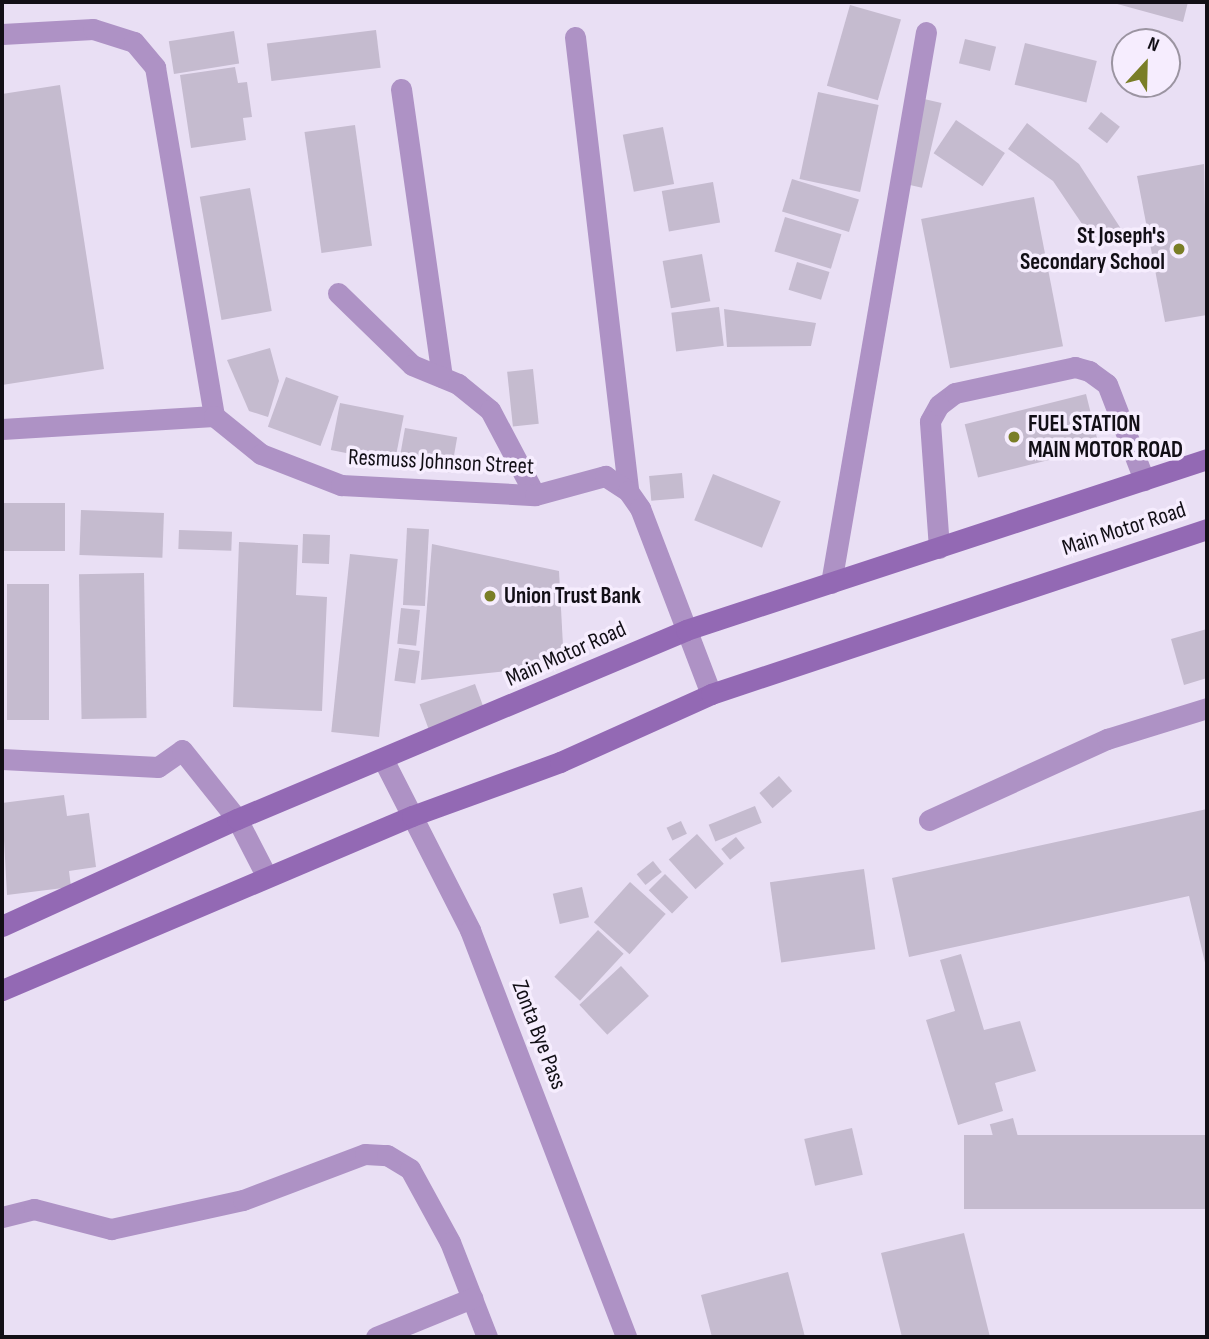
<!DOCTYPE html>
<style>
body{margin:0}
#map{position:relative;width:1209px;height:1339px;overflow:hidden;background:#e9dff4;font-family:"Sofia Sans Condensed",sans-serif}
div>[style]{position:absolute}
.building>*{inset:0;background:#c5bbcf;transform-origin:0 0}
.service>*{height:21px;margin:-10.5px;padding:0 10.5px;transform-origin:10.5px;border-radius:10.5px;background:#ae92c5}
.minor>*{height:21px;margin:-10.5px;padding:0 10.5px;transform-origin:10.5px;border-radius:10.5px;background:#ae92c5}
.secondary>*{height:21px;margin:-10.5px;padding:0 10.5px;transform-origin:10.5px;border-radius:10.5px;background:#9369b4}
.dots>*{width:19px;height:19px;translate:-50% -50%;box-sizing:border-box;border:4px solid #f6edfe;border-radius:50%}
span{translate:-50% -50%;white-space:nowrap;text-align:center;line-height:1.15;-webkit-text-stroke:7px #f6edfe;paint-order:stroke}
.poi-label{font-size:23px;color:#120f16;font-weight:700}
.right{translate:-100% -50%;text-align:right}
.left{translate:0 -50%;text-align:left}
.street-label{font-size:23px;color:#120f16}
.frame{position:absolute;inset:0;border:4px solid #120f16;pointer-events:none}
.north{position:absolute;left:1111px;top:28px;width:70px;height:70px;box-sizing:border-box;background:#f6edfe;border:2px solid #9b94a1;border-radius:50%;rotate:22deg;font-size:19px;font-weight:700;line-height:28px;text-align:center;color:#120f16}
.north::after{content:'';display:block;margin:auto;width:24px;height:32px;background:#7a7e27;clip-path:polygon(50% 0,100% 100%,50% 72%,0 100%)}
</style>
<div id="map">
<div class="building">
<div style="clip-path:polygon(1110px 2px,1188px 2px,1183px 22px)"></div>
<div style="left:850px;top:5px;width:53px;height:84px;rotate:16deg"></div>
<div style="left:376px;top:30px;width:38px;height:110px;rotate:83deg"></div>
<div style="left:234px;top:31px;width:33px;height:66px;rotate:81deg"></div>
<div style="left:965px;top:39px;width:32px;height:25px;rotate:14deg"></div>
<div style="left:1025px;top:43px;width:74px;height:43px;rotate:14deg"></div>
<div style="clip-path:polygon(235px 67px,238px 83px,247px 82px,252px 117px,243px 118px,246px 140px,191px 148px,180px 75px)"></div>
<div style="clip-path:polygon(60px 85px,104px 369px,2px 385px,2px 94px)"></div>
<div style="left:818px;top:92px;width:62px;height:89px;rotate:12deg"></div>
<div style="left:924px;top:99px;width:18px;height:87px;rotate:13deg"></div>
<div style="left:1101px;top:112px;width:24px;height:21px;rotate:38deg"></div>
<div style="left:956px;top:120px;width:59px;height:40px;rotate:34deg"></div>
<div style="clip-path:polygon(1027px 123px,1079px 164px,1125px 235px,1099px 249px,1053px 181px,1008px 149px)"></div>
<div style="left:355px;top:125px;width:122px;height:51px;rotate:82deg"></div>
<div style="left:663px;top:127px;width:58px;height:41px;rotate:79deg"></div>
<div style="clip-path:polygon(1204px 164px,1207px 315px,1165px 322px,1137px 176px)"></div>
<div style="left:792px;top:179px;width:70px;height:34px;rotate:17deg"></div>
<div style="left:713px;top:182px;width:41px;height:52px;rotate:80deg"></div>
<div style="left:250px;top:188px;width:125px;height:51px;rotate:80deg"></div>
<div style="left:1034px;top:197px;width:152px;height:115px;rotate:79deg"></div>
<div style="left:785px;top:217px;width:59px;height:36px;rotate:17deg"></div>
<div style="left:702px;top:254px;width:48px;height:40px;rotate:80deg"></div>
<div style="left:797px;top:262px;width:34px;height:29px;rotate:17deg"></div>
<div style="left:719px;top:307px;width:39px;height:48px;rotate:83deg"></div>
<div style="clip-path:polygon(724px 309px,816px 323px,811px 346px,727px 347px)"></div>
<div style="clip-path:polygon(270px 348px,279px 381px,268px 417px,249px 411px,227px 360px)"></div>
<div style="left:533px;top:369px;width:55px;height:26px;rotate:84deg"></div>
<div style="left:286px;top:377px;width:56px;height:53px;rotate:20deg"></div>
<div style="left:1086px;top:394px;width:55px;height:125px;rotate:76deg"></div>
<div style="left:340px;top:403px;width:65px;height:48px;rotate:11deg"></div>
<div style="left:405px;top:428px;width:53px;height:36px;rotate:10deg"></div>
<div style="left:682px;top:473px;width:25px;height:33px;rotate:85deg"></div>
<div style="left:713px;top:474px;width:73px;height:50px;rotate:22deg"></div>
<div style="left:2px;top:503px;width:63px;height:48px"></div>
<div style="left:81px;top:510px;width:83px;height:45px;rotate:2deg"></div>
<div style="left:407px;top:528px;width:22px;height:77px;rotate:3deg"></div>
<div style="left:179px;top:530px;width:53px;height:19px;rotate:2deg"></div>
<div style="left:303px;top:534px;width:27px;height:29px;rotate:2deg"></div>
<div style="clip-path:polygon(239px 542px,298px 545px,296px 595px,327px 597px,322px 711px,233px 707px)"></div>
<div style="clip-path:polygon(432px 544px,559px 571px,564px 665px,421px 680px)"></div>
<div style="left:350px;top:554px;width:48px;height:179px;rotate:6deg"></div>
<div style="left:144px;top:573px;width:145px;height:65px;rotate:89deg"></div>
<div style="left:7px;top:584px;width:42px;height:136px"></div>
<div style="left:401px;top:608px;width:19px;height:36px;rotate:6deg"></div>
<div style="clip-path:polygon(1207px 629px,1207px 678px,1184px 685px,1171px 639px)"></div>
<div style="left:399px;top:648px;width:21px;height:33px;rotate:8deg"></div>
<div style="left:475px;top:684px;width:27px;height:59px;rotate:70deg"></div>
<div style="left:779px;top:776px;width:20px;height:26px;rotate:49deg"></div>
<div style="clip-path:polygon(64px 795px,67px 816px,89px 813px,96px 867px,69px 871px,71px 887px,7px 895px,2px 803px)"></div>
<div style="left:755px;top:806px;width:18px;height:50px;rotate:68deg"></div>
<div style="clip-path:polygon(1207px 809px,1207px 971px,1189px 896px,909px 957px,892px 878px)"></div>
<div style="left:681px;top:821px;width:14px;height:16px;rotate:65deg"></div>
<div style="left:697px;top:834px;width:40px;height:38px;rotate:48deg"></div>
<div style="left:736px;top:837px;width:14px;height:19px;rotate:51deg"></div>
<div style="left:653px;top:861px;width:14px;height:21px;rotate:51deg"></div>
<div style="left:864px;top:869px;width:81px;height:95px;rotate:82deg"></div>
<div style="left:665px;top:874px;width:33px;height:23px;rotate:45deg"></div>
<div style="left:630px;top:882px;width:48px;height:54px;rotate:42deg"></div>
<div style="left:582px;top:887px;width:31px;height:30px;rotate:77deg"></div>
<div style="left:598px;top:930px;width:35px;height:64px;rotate:43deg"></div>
<div style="clip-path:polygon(961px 954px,984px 1030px,1020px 1021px,1036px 1071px,995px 1083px,1003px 1111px,958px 1125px,926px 1020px,955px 1011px,940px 960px)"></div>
<div style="left:621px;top:966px;width:41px;height:57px;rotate:47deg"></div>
<div style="left:1013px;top:1118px;width:55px;height:24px;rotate:75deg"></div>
<div style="left:852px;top:1128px;width:48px;height:49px;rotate:77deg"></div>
<div style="left:1207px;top:1135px;width:74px;height:243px;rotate:90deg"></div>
<div style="clip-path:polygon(964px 1233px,990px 1337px,902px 1337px,881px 1253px)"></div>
<div style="clip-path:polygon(788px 1272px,805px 1337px,712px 1337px,701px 1295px)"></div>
</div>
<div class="service">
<div style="left:575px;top:37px;width:457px;rotate:83.3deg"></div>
<div style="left:401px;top:89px;width:291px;rotate:81.9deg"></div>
<div style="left:338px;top:293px;width:103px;rotate:44.2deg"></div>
<div style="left:412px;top:365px;width:50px;rotate:22.4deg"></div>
<div style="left:458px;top:384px;width:41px;rotate:39.1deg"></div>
<div style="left:490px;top:410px;width:96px;rotate:62.1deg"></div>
<div style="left:939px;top:548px;width:127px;rotate:-94.1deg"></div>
<div style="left:930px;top:421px;width:18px;rotate:-61deg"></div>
<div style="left:939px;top:405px;width:20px;rotate:-37deg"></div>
<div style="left:955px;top:393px;width:123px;rotate:-12.2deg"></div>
<div style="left:1075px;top:367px;width:15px;rotate:16deg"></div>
<div style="left:1089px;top:371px;width:22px;rotate:36deg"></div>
<div style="left:1107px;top:384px;width:103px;rotate:68.9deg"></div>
<div style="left:831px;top:583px;width:559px;rotate:-80.22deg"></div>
<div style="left:929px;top:820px;width:196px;rotate:-24.5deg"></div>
<div style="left:1107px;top:739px;width:105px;rotate:-17.2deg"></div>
<div style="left:2px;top:1217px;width:33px;rotate:-14deg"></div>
<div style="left:34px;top:1209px;width:80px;rotate:14.6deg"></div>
<div style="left:111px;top:1229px;width:135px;rotate:-12.4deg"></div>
<div style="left:243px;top:1200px;width:130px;rotate:-20.7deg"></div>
<div style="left:365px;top:1154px;width:22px;rotate:3deg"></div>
<div style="left:387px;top:1155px;width:27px;rotate:31deg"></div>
<div style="left:410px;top:1169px;width:83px;rotate:61.3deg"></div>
<div style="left:450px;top:1242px;width:102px;rotate:68.7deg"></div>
<div style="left:376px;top:1337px;width:104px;rotate:-22.1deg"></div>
</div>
<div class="minor">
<div style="left:2px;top:34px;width:91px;rotate:-3.1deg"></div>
<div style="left:93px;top:29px;width:43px;rotate:17.6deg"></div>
<div style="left:134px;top:42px;width:33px;rotate:50deg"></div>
<div style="left:155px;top:67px;width:354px;rotate:80.4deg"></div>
<div style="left:2px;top:429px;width:212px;rotate:-3.5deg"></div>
<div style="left:214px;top:416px;width:60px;rotate:39deg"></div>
<div style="left:261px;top:454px;width:86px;rotate:21.2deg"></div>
<div style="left:341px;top:485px;width:194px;rotate:3deg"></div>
<div style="left:535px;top:495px;width:73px;rotate:-15.2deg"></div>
<div style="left:605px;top:476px;width:27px;rotate:33deg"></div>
<div style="left:628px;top:491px;width:21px;rotate:55deg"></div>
<div style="left:640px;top:508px;width:199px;rotate:69.1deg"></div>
<div style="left:2px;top:759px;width:156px;rotate:2.9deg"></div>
<div style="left:158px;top:767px;width:29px;rotate:-35deg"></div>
<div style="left:182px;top:750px;width:88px;rotate:51.4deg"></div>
<div style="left:237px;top:819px;width:65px;rotate:62.7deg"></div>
<div style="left:384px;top:761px;width:190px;rotate:63deg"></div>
<div style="left:470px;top:930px;width:436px;rotate:69deg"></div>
</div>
<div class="secondary">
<div style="left:2px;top:926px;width:258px;rotate:-24.5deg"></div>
<div style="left:237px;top:819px;width:487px;rotate:-22.8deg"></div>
<div style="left:686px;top:630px;width:548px;rotate:-18.17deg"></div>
<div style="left:2px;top:990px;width:445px;rotate:-23deg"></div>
<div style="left:412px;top:816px;width:158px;rotate:-20deg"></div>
<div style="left:560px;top:762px;width:166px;rotate:-24.2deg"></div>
<div style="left:711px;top:694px;width:523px;rotate:-18.4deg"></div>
</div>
<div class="dots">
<div style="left:1179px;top:249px;background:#7a7e27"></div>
<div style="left:1014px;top:437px;background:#7a7e27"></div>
<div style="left:490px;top:596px;background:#7a7e27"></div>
</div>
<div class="poi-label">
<span class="right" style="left:1165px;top:249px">St Joseph's<br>Secondary School</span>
<span class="left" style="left:1028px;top:437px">FUEL STATION<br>MAIN MOTOR ROAD</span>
<span class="left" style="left:504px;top:596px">Union Trust Bank</span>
</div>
<div class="street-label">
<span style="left:441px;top:462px;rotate:3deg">Resmuss Johnson Street</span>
<span style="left:1124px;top:529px;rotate:-18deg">Main Motor Road</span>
<span style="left:566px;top:654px;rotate:-24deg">Main Motor Road</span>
<span style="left:539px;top:1035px;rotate:69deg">Zonta Bye Pass</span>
</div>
<div class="frame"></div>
<div class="north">N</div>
</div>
